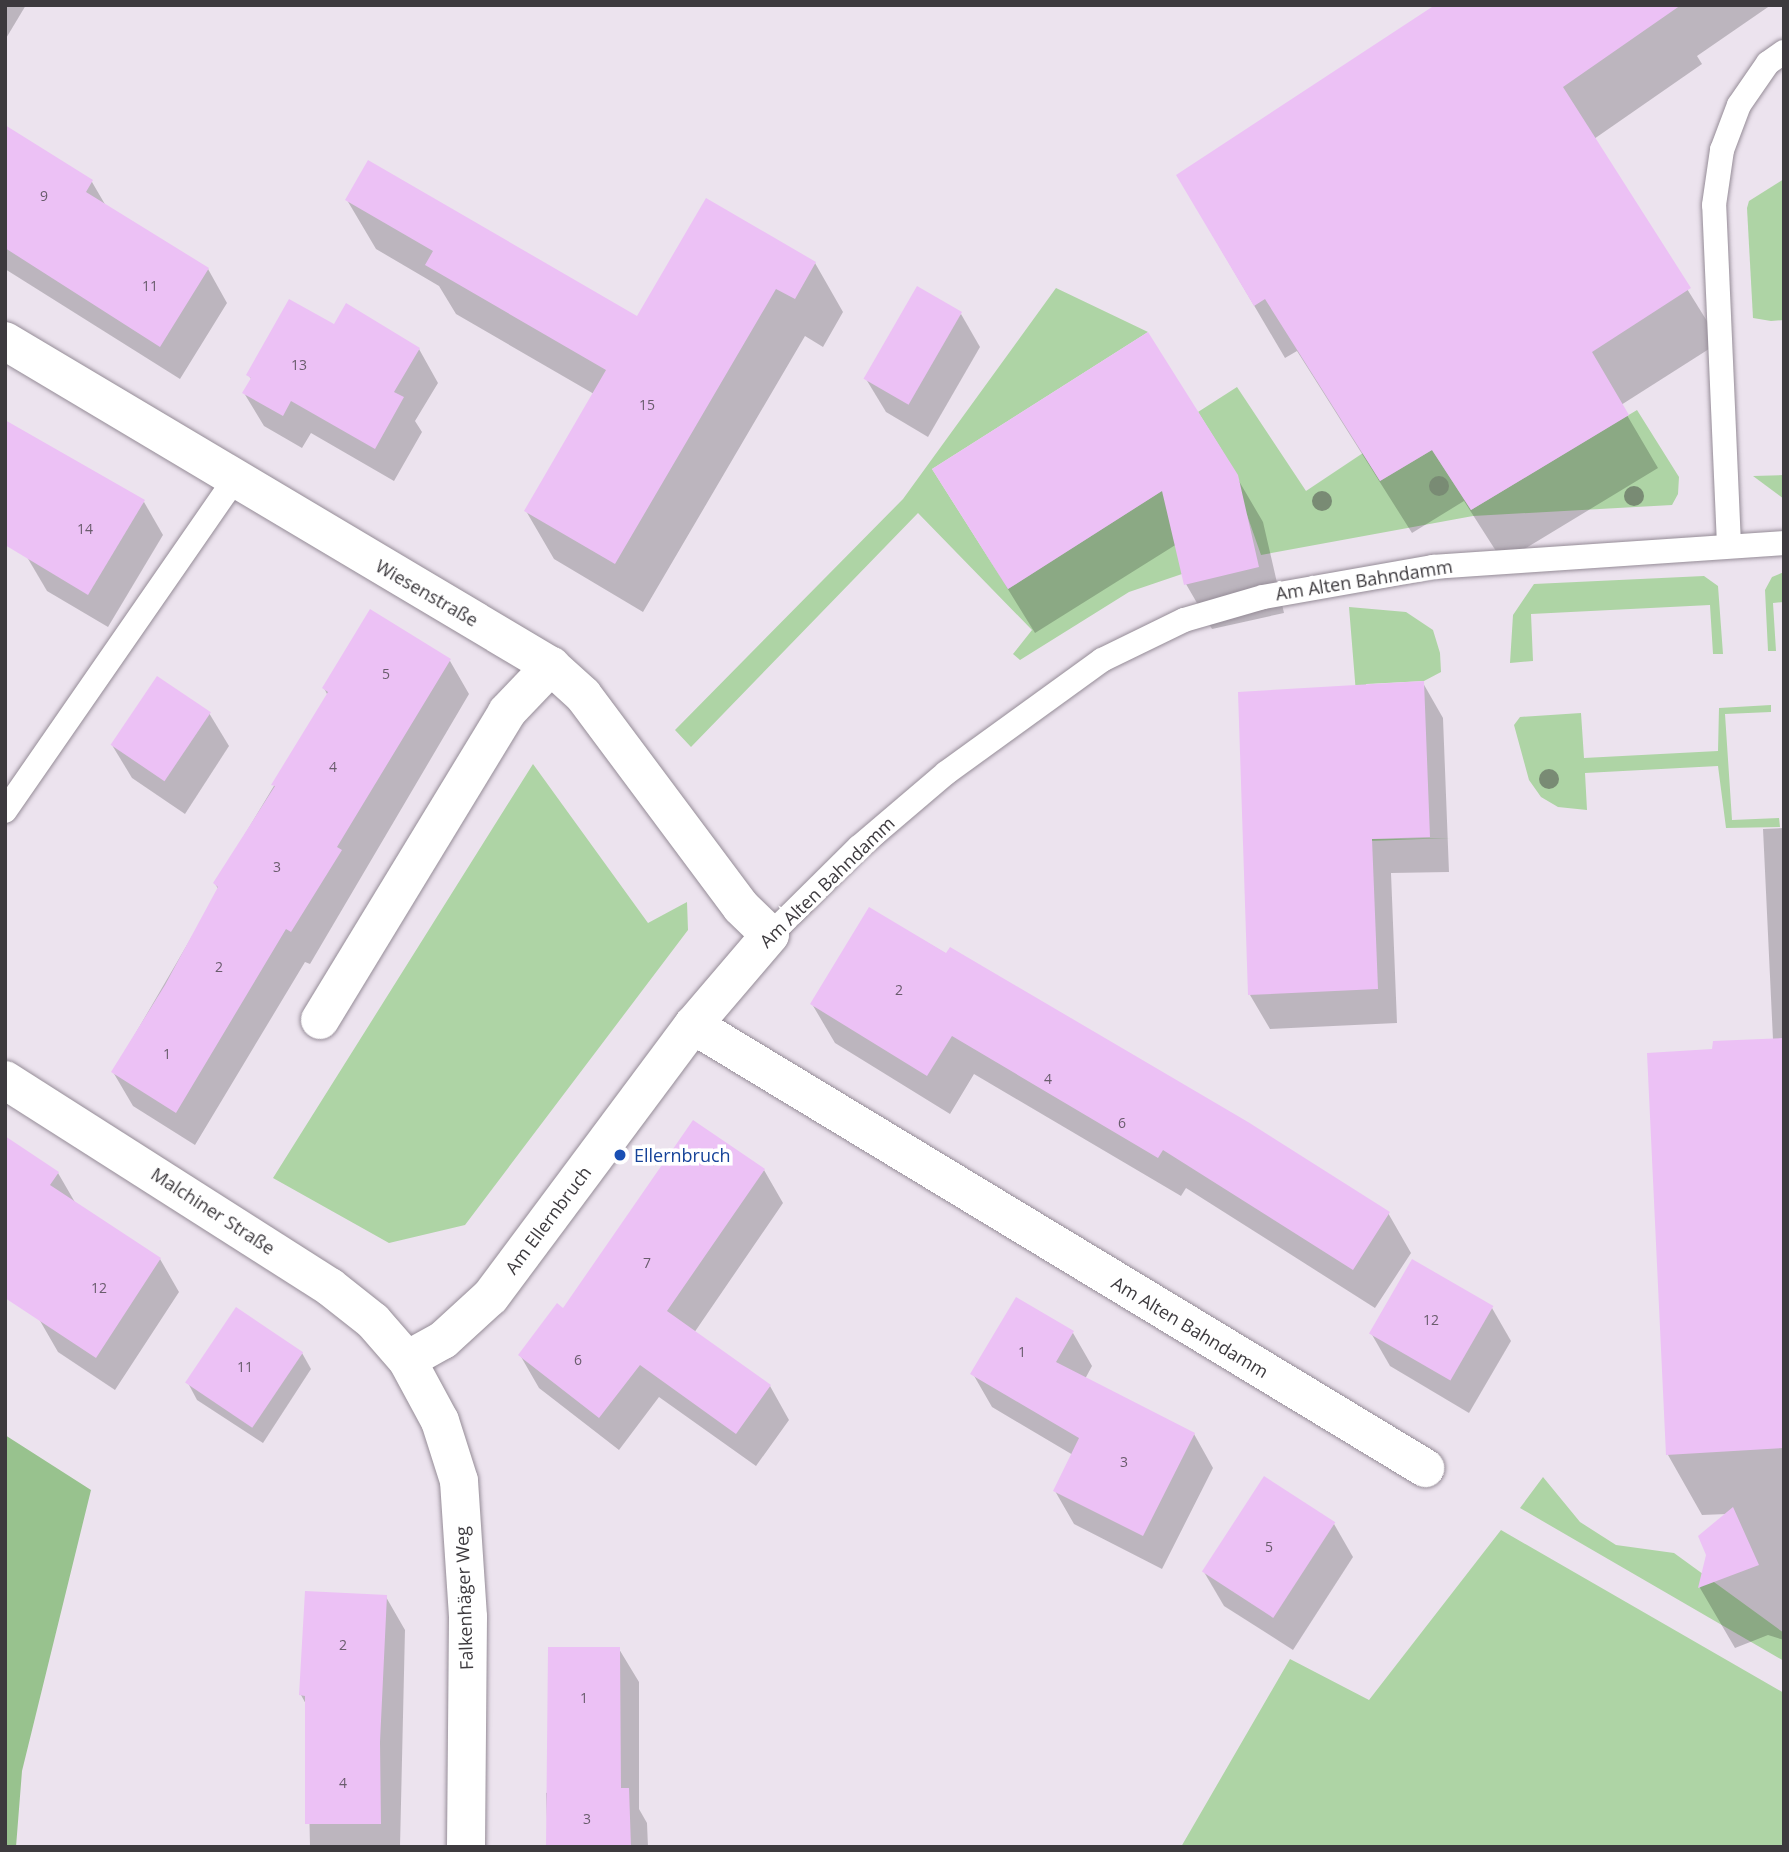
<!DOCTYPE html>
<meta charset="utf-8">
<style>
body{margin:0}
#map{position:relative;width:1789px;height:1852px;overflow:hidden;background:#ece3ee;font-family:"Open Sans",sans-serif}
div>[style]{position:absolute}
.green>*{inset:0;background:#aed4a5}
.forest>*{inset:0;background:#98c28e}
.shadow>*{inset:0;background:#0003}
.building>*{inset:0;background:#ecc1f5;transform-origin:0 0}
.roads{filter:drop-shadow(0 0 2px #958c97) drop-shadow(0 0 2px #958c97)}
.lane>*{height:24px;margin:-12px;padding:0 12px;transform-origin:12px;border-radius:12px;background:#fff}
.street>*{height:38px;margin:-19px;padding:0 19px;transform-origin:19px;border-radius:19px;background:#fff}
.trees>*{width:20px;height:20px;margin:-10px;border-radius:50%;background:#798b74}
.dots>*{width:19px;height:19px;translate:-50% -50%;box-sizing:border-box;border:4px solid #fff;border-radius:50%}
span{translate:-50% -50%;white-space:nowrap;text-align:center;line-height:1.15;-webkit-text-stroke:7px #fff;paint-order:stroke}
.number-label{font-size:14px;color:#695c6c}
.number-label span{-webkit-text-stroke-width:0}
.street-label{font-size:18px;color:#3d3a3e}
.transit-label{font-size:18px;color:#164399}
.left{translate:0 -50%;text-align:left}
.frame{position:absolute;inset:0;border:7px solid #3d3a3e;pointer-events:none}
</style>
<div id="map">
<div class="green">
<div style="clip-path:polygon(1784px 179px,1784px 320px,1771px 321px,1753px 318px,1747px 208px,1749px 201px)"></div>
<div style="clip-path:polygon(1056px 288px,1148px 332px,932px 469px,1008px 589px,1223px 452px,1198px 412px,1237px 387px,1306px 491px,1363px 453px,1380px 481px,1432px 450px,1471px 510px,1637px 410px,1679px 477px,1678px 494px,1672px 505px,1473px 516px,1261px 555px,1247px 515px,1182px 574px,1129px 592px,1020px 660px,1013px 654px,1032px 630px,918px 513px,691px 747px,675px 730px,903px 499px)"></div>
<div style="clip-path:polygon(1784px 475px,1784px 499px,1753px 476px)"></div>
<div style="clip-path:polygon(1784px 572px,1784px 602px,1773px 603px,1776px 651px,1768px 651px,1765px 590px,1772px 577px)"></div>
<div style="clip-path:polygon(1704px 576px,1718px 586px,1723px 654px,1713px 654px,1710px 605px,1531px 614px,1533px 661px,1510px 663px,1513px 615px,1534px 584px)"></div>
<div style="clip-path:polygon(1349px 607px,1406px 612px,1433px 630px,1440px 653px,1441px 672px,1424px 681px,1366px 684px,1371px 839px,1451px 838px,1368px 841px)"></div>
<div style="clip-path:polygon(1771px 705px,1771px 712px,1725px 714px,1732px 820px,1779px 818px,1780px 827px,1726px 828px,1718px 766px,1585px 773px,1587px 810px,1558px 807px,1541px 797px,1529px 780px,1514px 725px,1520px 717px,1581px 713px,1584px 758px,1718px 751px,1719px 708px)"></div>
<div style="clip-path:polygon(533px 764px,648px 923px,687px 902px,688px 930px,465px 1225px,389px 1243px,273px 1178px)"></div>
<div style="clip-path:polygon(1543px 1477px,1580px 1522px,1616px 1545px,1674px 1553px,1784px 1633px,1784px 1661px,1520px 1508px)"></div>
<div style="clip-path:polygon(1501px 1530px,1784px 1693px,1784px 1847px,1181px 1847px,1290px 1659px,1369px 1700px)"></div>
</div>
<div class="forest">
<div style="clip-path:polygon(5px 1435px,91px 1490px,22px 1771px,16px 1847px,5px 1847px)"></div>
</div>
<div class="shadow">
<div style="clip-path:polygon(5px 5px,26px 5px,5px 40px)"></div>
<div style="clip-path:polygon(1439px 5px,1771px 5px,1697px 56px,1702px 64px,1594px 139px,1720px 342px,1621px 405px,1658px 468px,1503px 562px,1464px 501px,1412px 533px,1297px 351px,1285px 358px,1209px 229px)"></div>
<div style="clip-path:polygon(5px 128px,92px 182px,106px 206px,208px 269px,227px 303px,180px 379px,5px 269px)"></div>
<div style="clip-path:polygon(347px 200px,638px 318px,815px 263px,843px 312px,823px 347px,805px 336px,643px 612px,554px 559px,526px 511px,594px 394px,456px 314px,439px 286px,376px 249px)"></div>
<div style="clip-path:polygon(961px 314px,980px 347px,928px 437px,886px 412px,866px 379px)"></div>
<div style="clip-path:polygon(419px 349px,438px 383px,415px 421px,422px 432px,394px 481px,311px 433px,302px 448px,264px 426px,244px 393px,252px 380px,248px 375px)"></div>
<div style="clip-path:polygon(934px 469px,1236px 476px,1263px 522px,1284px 613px,1212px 629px,1186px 584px,1177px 544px,1035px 633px)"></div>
<div style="clip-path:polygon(144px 502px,163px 535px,108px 627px,47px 591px,27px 557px)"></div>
<div style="clip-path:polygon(450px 661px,469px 694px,310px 964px,305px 962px,195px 1145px,133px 1106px,113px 1072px,219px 890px,215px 884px,328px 696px,324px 688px)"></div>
<div style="clip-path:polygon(1423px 683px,1443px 718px,1449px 872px,1391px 873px,1397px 1023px,1270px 1029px,1250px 995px)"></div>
<div style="clip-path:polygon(209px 713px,229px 746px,185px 814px,132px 778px,112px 745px)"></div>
<div style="clip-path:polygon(1784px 828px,1784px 1640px,1768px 1635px,1735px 1648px,1700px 1588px,1708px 1554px,1727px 1514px,1702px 1515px,1668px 1455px,1714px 1051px,1773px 1040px,1763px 829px)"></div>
<div style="clip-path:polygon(870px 909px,1388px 1213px,1411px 1253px,1375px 1308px,1186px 1188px,1181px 1196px,974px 1074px,950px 1114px,835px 1043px,812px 1004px)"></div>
<div style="clip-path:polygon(5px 1138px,58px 1173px,76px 1204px,160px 1259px,179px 1292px,115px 1390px,58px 1352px,39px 1319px)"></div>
<div style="clip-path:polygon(764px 1170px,783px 1203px,694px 1333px,770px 1386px,789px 1420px,756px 1466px,659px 1397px,619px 1450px,539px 1388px,520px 1355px,564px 1311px)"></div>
<div style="clip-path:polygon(1413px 1261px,1492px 1308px,1511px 1341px,1469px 1413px,1390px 1366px,1371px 1333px)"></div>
<div style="clip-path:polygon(1073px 1333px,1092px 1366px,1085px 1379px,1194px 1434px,1213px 1468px,1162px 1569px,1074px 1524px,1055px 1491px,1073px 1455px,992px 1407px,973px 1374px)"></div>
<div style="clip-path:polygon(302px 1353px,311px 1369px,263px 1443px,197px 1400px,188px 1383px)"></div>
<div style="clip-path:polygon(1334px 1524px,1353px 1557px,1293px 1650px,1224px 1606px,1204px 1572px)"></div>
<div style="clip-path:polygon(386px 1597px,405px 1630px,400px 1847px,310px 1847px,307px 1706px,301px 1695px)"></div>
<div style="clip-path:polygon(619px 1649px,639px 1682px,639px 1809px,647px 1823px,648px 1847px,548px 1847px,546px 1793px,550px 1792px)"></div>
</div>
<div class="building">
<div style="clip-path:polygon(1435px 5px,1681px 5px,1563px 87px,1691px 288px,1592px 352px,1629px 415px,1471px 510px,1432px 450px,1380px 481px,1265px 299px,1254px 306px,1176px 175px)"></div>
<div style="clip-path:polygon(5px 125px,93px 180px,86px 192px,209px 268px,160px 347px,5px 248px)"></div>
<div style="clip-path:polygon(368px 160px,637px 316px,706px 198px,816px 262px,795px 299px,776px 289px,615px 564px,524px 511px,606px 370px,425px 265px,433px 251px,345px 200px)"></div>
<div style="left:917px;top:286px;width:52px;height:107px;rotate:30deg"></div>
<div style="clip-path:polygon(289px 299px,334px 324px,346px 303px,420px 348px,394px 392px,404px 397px,375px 449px,291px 401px,283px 416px,242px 393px,251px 378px,246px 375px)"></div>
<div style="clip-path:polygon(1148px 332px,1238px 475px,1259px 567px,1184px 585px,1162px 491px,1008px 589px,932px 469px)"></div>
<div style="clip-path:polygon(5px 420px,145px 500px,88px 595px,5px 545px)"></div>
<div style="clip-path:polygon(370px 609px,451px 659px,337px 847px,342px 850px,291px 932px,286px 929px,176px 1113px,111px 1072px,165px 985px,218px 887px,213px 883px,275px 786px,271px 785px,328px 692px,322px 688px)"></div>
<div style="left:157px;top:676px;width:65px;height:83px;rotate:34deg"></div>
<div style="clip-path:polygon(1424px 681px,1430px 837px,1372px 839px,1378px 989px,1248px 995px,1238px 692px)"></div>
<div style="clip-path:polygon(869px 907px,946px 953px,950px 947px,1248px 1122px,1390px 1212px,1353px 1270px,1163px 1150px,1158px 1158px,952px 1036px,927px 1076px,810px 1004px)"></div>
<div style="clip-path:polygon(1784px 1038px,1784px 1448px,1666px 1455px,1647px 1053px,1712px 1049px,1713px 1041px)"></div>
<div style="clip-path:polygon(693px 1120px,765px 1169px,667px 1311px,771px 1385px,736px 1434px,640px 1365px,599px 1418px,518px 1355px,557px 1303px,563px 1308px)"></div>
<div style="clip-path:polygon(5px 1136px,59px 1172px,50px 1185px,161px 1258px,96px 1358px,5px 1298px)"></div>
<div style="left:1412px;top:1259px;width:94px;height:86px;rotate:30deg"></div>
<div style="clip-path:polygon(1016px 1297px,1074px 1331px,1056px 1362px,1195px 1433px,1143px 1536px,1053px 1491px,1079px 1438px,970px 1374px)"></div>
<div style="left:236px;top:1307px;width:81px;height:91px;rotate:34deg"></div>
<div style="left:1264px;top:1476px;width:85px;height:114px;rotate:33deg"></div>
<div style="clip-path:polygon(1733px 1507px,1759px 1565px,1698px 1588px,1706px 1555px,1698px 1536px)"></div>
<div style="clip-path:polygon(305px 1591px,387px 1595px,380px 1742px,381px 1824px,305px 1824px,305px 1696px,299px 1695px)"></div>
<div style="clip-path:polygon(548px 1647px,620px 1647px,621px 1788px,629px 1788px,631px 1847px,546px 1847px)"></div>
</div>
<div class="roads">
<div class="lane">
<div style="left:1729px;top:545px;width:340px;rotate:-92.5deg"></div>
<div style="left:1714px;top:205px;width:56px;rotate:-81.7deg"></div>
<div style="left:1722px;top:150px;width:48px;rotate:-69.3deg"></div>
<div style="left:1739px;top:105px;width:51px;rotate:-55.4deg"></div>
<div style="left:1768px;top:63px;width:19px;rotate:-35deg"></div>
<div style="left:5px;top:811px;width:404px;rotate:-55.3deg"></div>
<div style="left:770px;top:935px;width:125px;rotate:-44.7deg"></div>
<div style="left:859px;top:847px;width:114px;rotate:-40.4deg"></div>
<div style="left:946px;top:773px;width:193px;rotate:-35.9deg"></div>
<div style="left:1102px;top:660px;width:91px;rotate:-26deg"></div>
<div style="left:1184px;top:620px;width:82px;rotate:-16.2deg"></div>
<div style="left:1263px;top:597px;width:173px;rotate:-10deg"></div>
<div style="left:1433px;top:567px;width:352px;rotate:-3.9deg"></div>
</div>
<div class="street">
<div style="left:5px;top:341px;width:635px;rotate:30.76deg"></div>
<div style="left:551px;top:666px;width:43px;rotate:42.2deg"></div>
<div style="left:583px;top:695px;width:264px;rotate:53.3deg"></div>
<div style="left:741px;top:907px;width:40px;rotate:44deg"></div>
<div style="left:770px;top:935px;width:118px;rotate:130.5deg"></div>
<div style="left:693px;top:1025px;width:339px;rotate:126.7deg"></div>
<div style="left:490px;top:1297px;width:64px;rotate:137.5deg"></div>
<div style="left:443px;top:1340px;width:41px;rotate:150.9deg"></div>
<div style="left:320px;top:1020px;width:360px;rotate:-58.7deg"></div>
<div style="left:507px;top:712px;width:64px;rotate:-46.3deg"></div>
<div style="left:693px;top:1025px;width:856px;rotate:31.18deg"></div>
<div style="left:5px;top:1080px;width:385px;rotate:32.5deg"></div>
<div style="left:330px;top:1287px;width:55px;rotate:38.3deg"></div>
<div style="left:373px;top:1321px;width:52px;rotate:48.9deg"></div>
<div style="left:407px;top:1360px;width:69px;rotate:61.6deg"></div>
<div style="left:440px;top:1421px;width:63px;rotate:72.4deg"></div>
<div style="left:459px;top:1481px;width:136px;rotate:86.2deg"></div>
<div style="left:468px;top:1617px;width:230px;rotate:90.5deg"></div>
</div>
</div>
<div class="trees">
<div style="left:1439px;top:486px"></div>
<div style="left:1634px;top:496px"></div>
<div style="left:1322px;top:501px"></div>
<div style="left:1549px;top:779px"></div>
</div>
<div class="dots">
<div style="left:620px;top:1155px;background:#1a4fb4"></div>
</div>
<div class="number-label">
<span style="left:44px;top:196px">9</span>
<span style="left:150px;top:286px">11</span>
<span style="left:299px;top:365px">13</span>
<span style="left:647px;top:405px">15</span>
<span style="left:85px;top:529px">14</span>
<span style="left:386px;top:674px">5</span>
<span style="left:333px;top:767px">4</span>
<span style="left:277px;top:867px">3</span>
<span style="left:219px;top:967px">2</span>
<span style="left:899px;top:990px">2</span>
<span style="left:167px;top:1054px">1</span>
<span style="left:1048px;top:1079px">4</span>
<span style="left:1122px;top:1123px">6</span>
<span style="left:647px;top:1263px">7</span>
<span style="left:99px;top:1288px">12</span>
<span style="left:1431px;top:1320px">12</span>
<span style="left:1022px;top:1352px">1</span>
<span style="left:578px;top:1360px">6</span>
<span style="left:245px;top:1367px">11</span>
<span style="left:1124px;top:1462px">3</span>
<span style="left:1269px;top:1547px">5</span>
<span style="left:343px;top:1645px">2</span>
<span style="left:584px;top:1698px">1</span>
<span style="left:343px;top:1783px">4</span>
<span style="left:587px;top:1819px">3</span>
</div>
<div class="street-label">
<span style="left:1364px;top:580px;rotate:-9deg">Am Alten Bahndamm</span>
<span style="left:427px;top:593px;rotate:30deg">Wiesenstraße</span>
<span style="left:827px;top:882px;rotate:-44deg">Am Alten Bahndamm</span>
<span style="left:213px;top:1211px;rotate:33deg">Malchiner Straße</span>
<span style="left:548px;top:1220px;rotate:-53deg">Am Ellernbruch</span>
<span style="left:1190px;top:1327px;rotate:31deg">Am Alten Bahndamm</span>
<span style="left:464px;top:1598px;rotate:-92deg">Falkenhäger Weg</span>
</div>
<div class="transit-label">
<span class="left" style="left:634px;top:1155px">Ellernbruch</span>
</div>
<div class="frame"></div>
</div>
